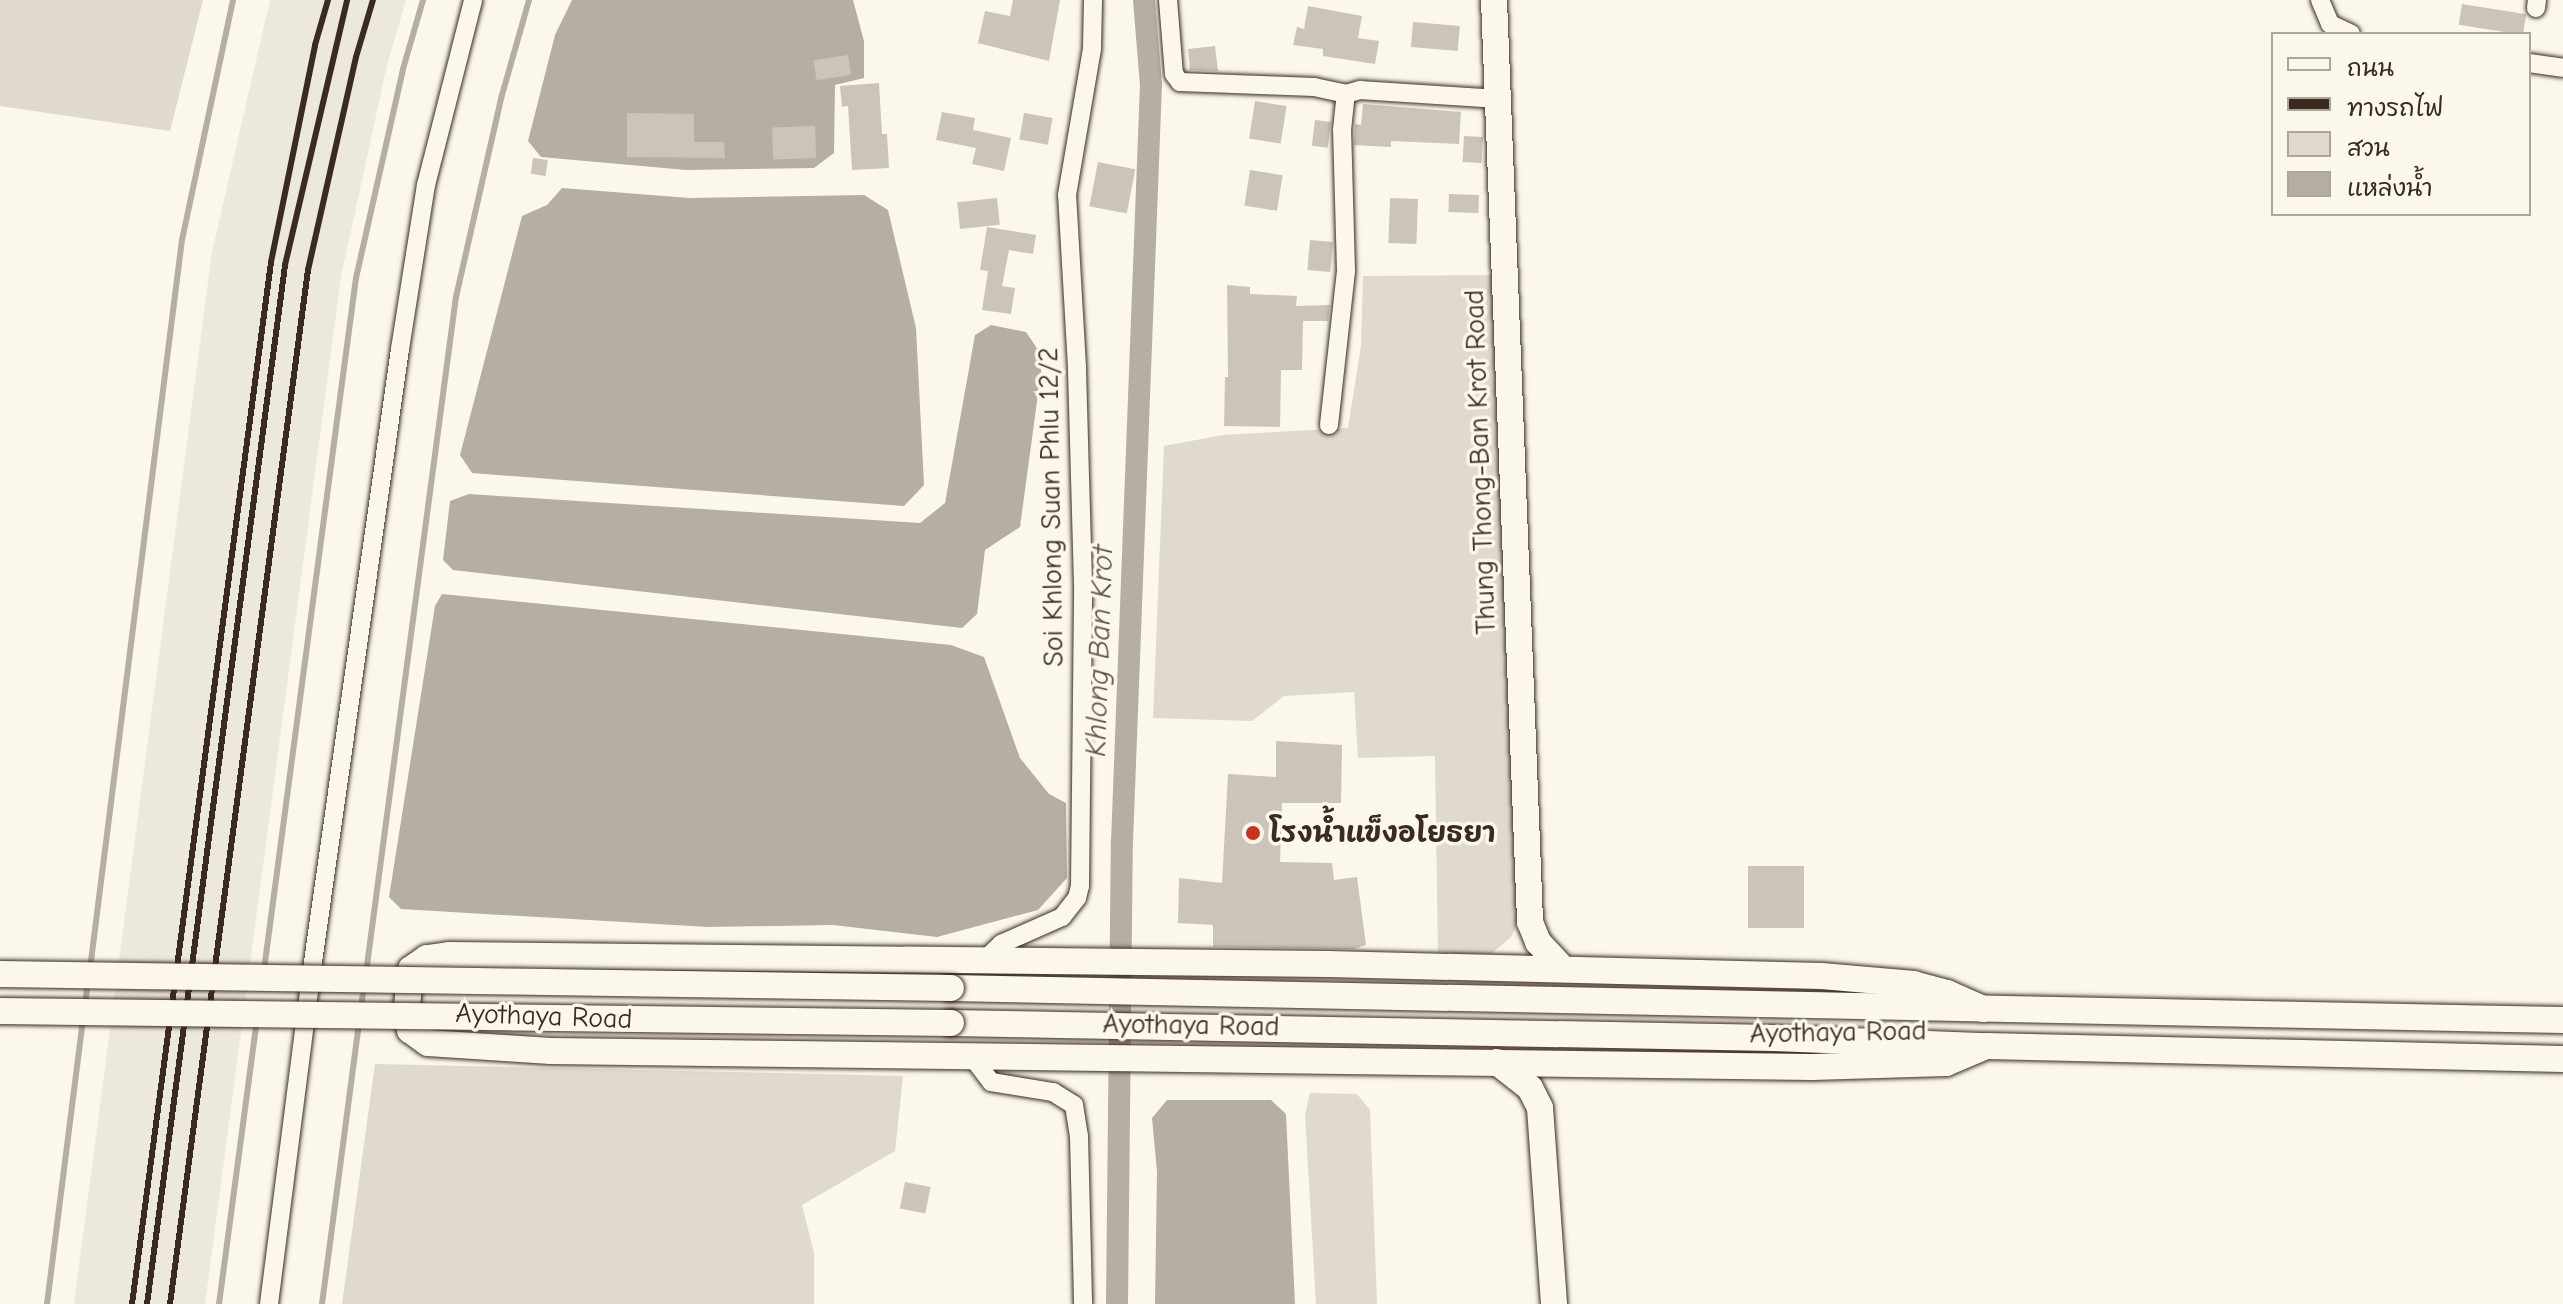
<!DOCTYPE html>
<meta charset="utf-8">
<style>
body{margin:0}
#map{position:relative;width:2563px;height:1304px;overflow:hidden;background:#fbf7ec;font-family:"Comic Neue","Playpen Sans Thai",sans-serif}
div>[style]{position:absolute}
.built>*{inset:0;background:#ede8dd}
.green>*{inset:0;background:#dfd9ce}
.water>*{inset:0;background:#b6aea2}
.stream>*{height:6px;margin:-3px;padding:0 3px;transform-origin:3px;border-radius:3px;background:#b6aea2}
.canal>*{height:22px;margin:-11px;padding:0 11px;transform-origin:11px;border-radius:11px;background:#b6aea2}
.building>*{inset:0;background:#ccc4b9;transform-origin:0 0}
.roads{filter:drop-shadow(0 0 2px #3b2a1e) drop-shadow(0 0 2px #3b2a1e)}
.street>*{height:18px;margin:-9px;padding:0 9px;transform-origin:9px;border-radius:9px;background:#fbf7ec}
.secondary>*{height:26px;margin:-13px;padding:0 13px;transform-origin:13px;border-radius:13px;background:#fbf7ec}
.rail>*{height:6px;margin:-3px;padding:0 3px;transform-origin:3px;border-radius:3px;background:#3b2a1e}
.bridges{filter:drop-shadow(0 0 2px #3b2a1e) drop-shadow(0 0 2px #3b2a1e)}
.secondary-bridge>*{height:26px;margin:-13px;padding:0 13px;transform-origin:13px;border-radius:13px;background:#fbf7ec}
.dots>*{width:22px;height:22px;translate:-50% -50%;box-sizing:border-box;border:4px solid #fbf7ec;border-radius:50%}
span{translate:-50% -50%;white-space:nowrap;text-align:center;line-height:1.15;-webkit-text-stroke:7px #fbf7ec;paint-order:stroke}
.street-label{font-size:28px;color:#3b2a1e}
.poi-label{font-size:28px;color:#3b2a1e;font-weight:700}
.left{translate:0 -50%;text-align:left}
.water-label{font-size:30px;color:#605246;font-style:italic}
.legend{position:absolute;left:2271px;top:32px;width:260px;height:184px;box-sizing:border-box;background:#fbf7ec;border:2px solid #aea59a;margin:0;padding:10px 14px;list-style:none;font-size:24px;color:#3b2a1e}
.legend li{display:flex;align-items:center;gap:16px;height:40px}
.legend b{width:40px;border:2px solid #aea59a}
</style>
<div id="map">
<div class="built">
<div style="clip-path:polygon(270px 0,406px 0,387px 65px,341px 277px,205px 1304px,74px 1304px,212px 252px)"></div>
</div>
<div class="green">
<div style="clip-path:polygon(0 0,203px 0,170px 131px,0 106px)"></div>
<div style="clip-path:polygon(1499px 275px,1519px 919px,1511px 937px,1491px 954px,1438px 956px,1435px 756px,1358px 758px,1354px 692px,1284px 696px,1252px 721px,1153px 718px,1164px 446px,1223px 435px,1348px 428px,1361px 346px,1363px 276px)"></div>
<div style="clip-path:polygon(375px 1064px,903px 1076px,895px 1151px,802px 1205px,814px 1253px,814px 1304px,342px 1304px)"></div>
<div style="clip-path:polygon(1310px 1093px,1357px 1094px,1370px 1110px,1377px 1304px,1316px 1304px,1305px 1115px)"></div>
</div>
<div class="water">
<div style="clip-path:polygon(572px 0,853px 0,864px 41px,864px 78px,835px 85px,834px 153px,814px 168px,686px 170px,541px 157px,528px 141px,555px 35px)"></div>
<div style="clip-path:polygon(562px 188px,689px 198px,864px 195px,888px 210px,916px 328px,924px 485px,904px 506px,472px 473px,460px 455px,522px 216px,547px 205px)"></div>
<div style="clip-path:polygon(991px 325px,1026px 332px,1043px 357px,1020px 527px,985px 550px,977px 614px,962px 628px,453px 570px,443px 560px,450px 501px,469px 494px,920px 523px,945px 503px,975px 335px)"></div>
<div style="clip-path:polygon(442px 594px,951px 645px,984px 657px,1020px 758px,1049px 794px,1066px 803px,1067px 878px,1038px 910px,937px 937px,833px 925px,708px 927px,401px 909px,389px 897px,435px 606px)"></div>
<div style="clip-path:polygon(1167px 1100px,1271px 1100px,1286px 1114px,1295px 1304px,1155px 1304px,1157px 1172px,1152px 1118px)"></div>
</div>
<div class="stream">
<div style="left:90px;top:969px;width:735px;rotate:-82.81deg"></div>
<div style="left:182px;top:240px;width:245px;rotate:-78deg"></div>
<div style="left:264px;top:970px;width:698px;rotate:-82.43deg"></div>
<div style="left:356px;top:278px;width:214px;rotate:-77.3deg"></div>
<div style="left:403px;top:69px;width:72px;rotate:-73.8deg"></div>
<div style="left:366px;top:973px;width:682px;rotate:-82.42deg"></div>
<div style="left:456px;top:297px;width:207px;rotate:-77.2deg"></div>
<div style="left:502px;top:95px;width:99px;rotate:-74.1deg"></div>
<div style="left:85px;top:1005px;width:25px;rotate:-83deg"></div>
<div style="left:361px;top:1009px;width:24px;rotate:-83deg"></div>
<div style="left:47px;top:1304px;width:286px;rotate:-82.8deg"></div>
<div style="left:219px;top:1304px;width:286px;rotate:-82.4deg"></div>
<div style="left:322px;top:1304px;width:282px;rotate:-82.5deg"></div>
</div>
<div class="canal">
<div style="left:1117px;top:1304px;width:462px;rotate:-89.4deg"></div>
<div style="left:1122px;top:842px;width:758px;rotate:-87.81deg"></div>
<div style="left:1151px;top:85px;width:85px;rotate:-94.7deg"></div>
</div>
<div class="building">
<div style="clip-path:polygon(1013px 0,1060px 0,1049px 61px,978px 43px,985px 11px,1010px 16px)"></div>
<div style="left:2462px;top:4px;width:65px;height:21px;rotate:9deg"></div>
<div style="clip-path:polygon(1308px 6px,1362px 16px,1358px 38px,1379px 41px,1375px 64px,1323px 56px,1323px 49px,1293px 45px,1297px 27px,1304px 29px)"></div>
<div style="left:1413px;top:22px;width:47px;height:25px;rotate:5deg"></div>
<div style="clip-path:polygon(1215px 46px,1218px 71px,1190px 70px,1188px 49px)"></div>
<div style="left:848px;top:55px;width:20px;height:35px;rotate:81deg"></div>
<div style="clip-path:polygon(879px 83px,882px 134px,887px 134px,889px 168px,852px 170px,848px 106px,842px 107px,840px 86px)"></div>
<div style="left:1255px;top:101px;width:32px;height:38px;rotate:9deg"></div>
<div style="clip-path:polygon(1363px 104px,1461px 112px,1459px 144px,1391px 141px,1391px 147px,1354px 145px,1355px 124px,1361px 125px)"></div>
<div style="clip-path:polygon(942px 112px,975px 118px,973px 130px,1011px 138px,1004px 171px,972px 164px,976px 148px,936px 140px)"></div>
<div style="clip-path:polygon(627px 113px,694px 114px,694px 142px,724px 142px,725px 158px,627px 157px)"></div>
<div style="left:1024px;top:113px;width:29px;height:27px;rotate:10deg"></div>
<div style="left:1315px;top:120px;width:16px;height:26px;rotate:7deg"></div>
<div style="left:815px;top:126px;width:32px;height:43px;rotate:88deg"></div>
<div style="left:1464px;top:136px;width:19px;height:26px;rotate:3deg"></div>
<div style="left:533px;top:158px;width:15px;height:16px;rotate:8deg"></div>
<div style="left:1098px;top:162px;width:38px;height:45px;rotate:11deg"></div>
<div style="left:1250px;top:170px;width:33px;height:36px;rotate:9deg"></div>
<div style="left:1449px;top:194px;width:30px;height:18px;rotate:2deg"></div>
<div style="left:997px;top:198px;width:27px;height:40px;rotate:84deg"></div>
<div style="left:1390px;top:198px;width:28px;height:45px;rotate:2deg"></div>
<div style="clip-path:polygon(987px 227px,1036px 235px,1033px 254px,1009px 250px,1002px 286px,1015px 288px,1011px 314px,982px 310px,988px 271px,980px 270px)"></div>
<div style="left:1310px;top:240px;width:23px;height:30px;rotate:5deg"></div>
<div style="clip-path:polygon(1227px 285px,1250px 287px,1250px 294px,1297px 296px,1296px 306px,1330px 305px,1328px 321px,1303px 321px,1302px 370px,1281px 370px,1280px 427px,1224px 426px,1225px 377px,1228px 377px)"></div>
<div style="clip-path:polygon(1276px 741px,1342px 745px,1341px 803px,1282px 803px,1280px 862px,1332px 863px,1334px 880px,1357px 877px,1366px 945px,1354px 949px,1213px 947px,1213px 925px,1178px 923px,1179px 878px,1222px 883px,1228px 774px,1276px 777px)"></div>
<div style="left:1748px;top:866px;width:56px;height:62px"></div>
<div style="left:905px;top:1182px;width:26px;height:27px;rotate:11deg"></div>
</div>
<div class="roads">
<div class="street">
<div style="left:1168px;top:0;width:74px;rotate:85.4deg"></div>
<div style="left:1174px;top:74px;width:10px;rotate:53deg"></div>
<div style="left:1180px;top:82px;width:134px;rotate:2.1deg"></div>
<div style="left:1314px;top:87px;width:33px;rotate:12deg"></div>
<div style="left:2320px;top:0;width:26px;rotate:67deg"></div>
<div style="left:2330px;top:24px;width:23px;rotate:25deg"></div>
<div style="left:2536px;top:8px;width:8px;rotate:-83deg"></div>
<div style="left:2529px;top:63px;width:34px;rotate:8deg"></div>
<div style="left:1329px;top:425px;width:155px;rotate:-83.7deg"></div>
<div style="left:1346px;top:271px;width:141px;rotate:-91.6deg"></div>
<div style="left:1342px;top:130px;width:36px;rotate:-84deg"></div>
<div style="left:1346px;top:94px;width:15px;rotate:-16deg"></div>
<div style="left:1360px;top:90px;width:138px;rotate:3.7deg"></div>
<div style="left:982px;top:962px;width:26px;rotate:-43deg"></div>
<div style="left:1001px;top:944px;width:67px;rotate:-23.9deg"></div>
<div style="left:1062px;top:917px;width:24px;rotate:-52deg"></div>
<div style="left:1077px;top:898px;width:12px;rotate:-76deg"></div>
<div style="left:1080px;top:886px;width:302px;rotate:-89.4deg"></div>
<div style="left:1083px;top:584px;width:217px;rotate:-91.6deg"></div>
<div style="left:1077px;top:367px;width:172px;rotate:-93.3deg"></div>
<div style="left:1067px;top:195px;width:149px;rotate:-80.3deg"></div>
<div style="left:1092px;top:48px;width:48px;rotate:-88.8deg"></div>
<div style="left:970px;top:1054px;width:35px;rotate:53deg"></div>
<div style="left:991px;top:1082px;width:63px;rotate:9.2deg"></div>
<div style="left:1053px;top:1092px;width:25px;rotate:32deg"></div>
<div style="left:1074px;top:1105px;width:31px;rotate:81deg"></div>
<div style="left:1079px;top:1136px;width:168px;rotate:88.6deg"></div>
<div style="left:269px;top:1304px;width:324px;rotate:-82.7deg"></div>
<div style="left:310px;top:983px;width:640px;rotate:-81.92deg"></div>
<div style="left:400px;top:349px;width:166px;rotate:-81deg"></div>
<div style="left:426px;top:185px;width:191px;rotate:-75.7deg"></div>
</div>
<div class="secondary">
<div style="left:1494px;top:0;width:923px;rotate:87.76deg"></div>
<div style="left:1530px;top:922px;width:22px;rotate:68deg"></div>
<div style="left:1538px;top:942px;width:37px;rotate:47deg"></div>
<div style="left:951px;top:988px;width:1612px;rotate:1.14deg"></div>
<div style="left:1983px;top:1009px;width:39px;rotate:-156deg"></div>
<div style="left:1947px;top:993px;width:34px;rotate:-165deg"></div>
<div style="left:1914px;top:984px;width:93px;rotate:-175.1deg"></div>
<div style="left:1821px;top:976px;width:493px;rotate:-178.6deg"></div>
<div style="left:1328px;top:964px;width:879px;rotate:-179.41deg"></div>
<div style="left:449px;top:955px;width:22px;rotate:172deg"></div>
<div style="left:427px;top:958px;width:19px;rotate:145deg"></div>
<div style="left:411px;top:969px;width:46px;rotate:96.2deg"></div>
<div style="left:406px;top:1015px;width:16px;rotate:75deg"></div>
<div style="left:410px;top:1030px;width:22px;rotate:36deg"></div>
<div style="left:428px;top:1043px;width:123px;rotate:3.7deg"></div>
<div style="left:551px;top:1051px;width:1261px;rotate:0.73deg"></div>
<div style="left:1812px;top:1067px;width:134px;rotate:-1.7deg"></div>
<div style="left:1946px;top:1063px;width:43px;rotate:-23deg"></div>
<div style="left:951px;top:1023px;width:822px;rotate:1.05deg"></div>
<div style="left:1773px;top:1038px;width:213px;rotate:2.2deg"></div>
<div style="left:1986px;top:1046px;width:577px;rotate:1.29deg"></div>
<div style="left:1497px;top:1062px;width:42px;rotate:38.2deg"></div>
<div style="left:1530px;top:1088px;width:22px;rotate:63deg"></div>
<div style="left:1540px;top:1108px;width:196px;rotate:85.9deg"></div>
</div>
</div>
<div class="rail">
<div style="left:132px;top:1304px;width:1051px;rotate:-82.4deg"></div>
<div style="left:271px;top:262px;width:221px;rotate:-78.5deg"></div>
<div style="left:315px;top:45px;width:47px;rotate:-73.9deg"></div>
<div style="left:147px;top:1304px;width:1048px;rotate:-82.43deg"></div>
<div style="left:285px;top:265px;width:272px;rotate:-76.8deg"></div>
<div style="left:170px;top:1304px;width:1043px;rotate:-82.4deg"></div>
<div style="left:308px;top:270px;width:218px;rotate:-77.3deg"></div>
<div style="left:356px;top:57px;width:59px;rotate:-73.4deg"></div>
</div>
<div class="bridges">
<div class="secondary-bridge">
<div style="left:0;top:974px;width:951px;rotate:0.84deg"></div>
<div style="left:0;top:1011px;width:951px;rotate:0.72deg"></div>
</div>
</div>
<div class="dots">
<div style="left:1253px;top:833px;background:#c8321e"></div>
</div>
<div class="street-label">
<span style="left:1480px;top:462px;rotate:-92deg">Thung Thong-Ban Krot Road</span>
<span style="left:1051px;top:507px;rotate:-91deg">Soi Khlong Suan Phlu 12/2</span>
<span style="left:544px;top:1016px;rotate:2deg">Ayothaya Road</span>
<span style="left:1191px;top:1025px;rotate:1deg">Ayothaya Road</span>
<span style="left:1838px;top:1032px;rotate:-1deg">Ayothaya Road</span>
</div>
<div class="poi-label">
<span class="left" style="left:1269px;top:833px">โรงน้ำแข็งอโยธยา</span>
</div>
<div class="water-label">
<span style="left:1100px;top:651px;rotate:-88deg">Khlong Ban Krot</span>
</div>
<ul class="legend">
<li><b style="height:10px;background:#fbf7ec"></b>ถนน</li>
<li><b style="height:10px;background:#3b2a1e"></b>ทางรถไฟ</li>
<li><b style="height:22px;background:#dfd9ce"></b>สวน</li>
<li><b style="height:22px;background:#b6aea2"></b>แหล่งน้ำ</li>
</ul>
</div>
